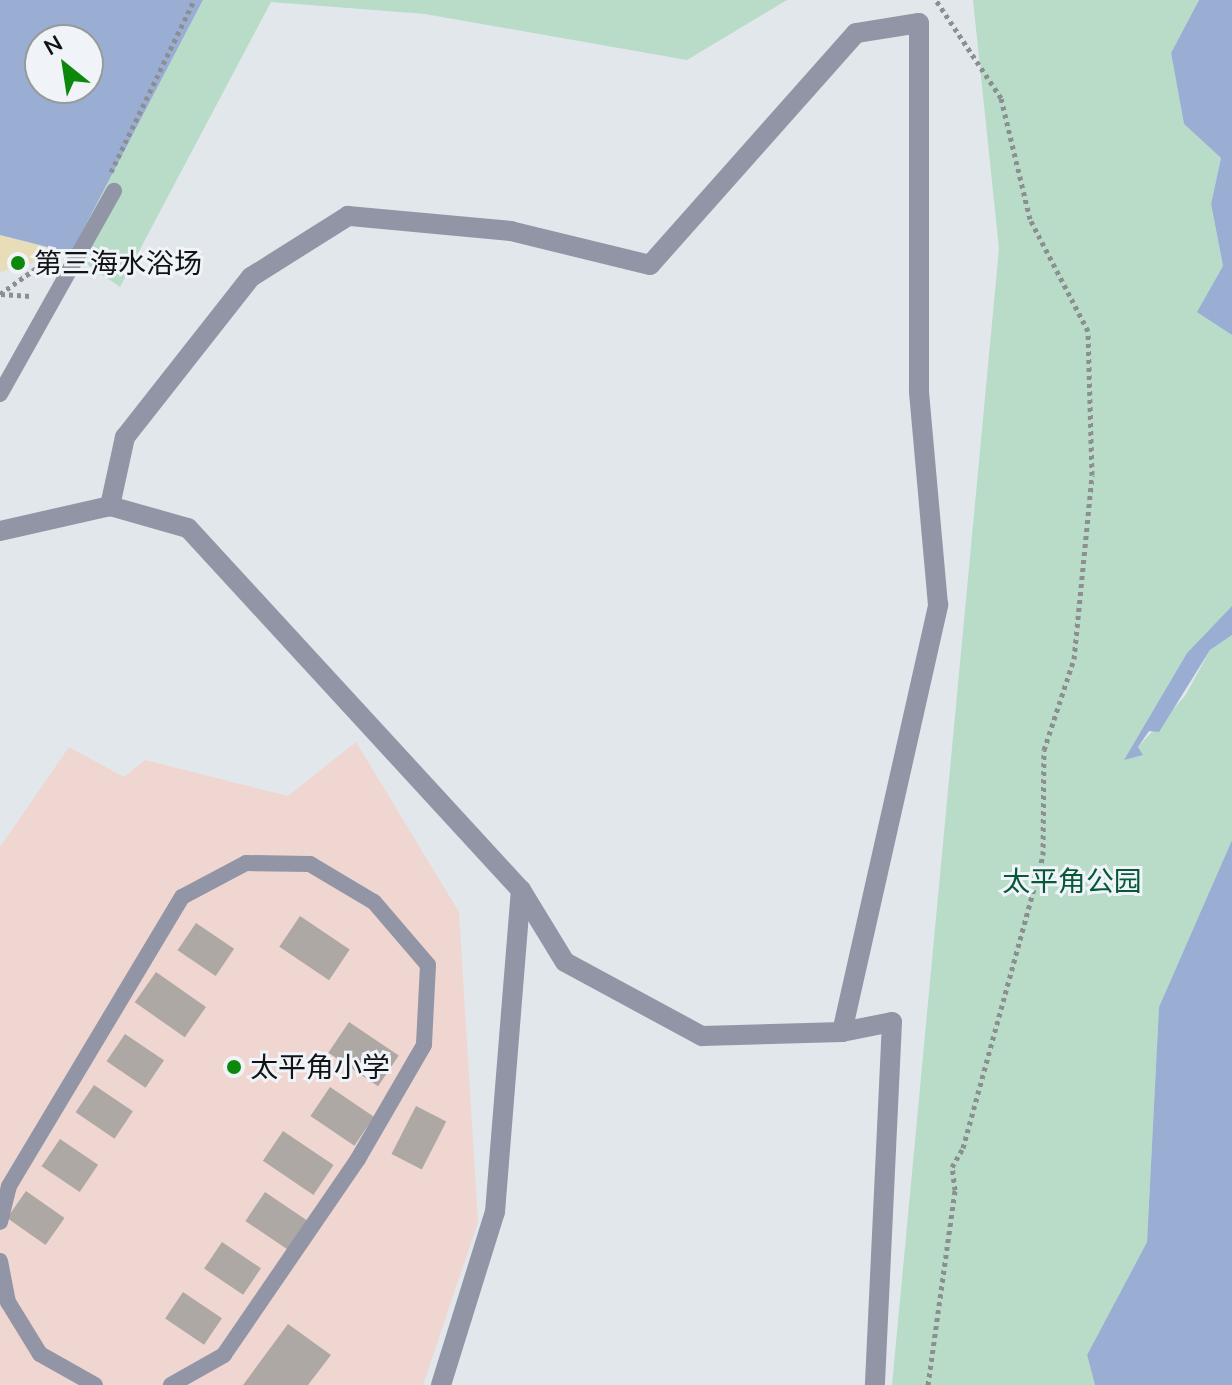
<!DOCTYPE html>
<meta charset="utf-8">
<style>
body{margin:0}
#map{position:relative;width:1232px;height:1385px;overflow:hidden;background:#e2e7ec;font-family:Mulish,"Noto Sans SC",sans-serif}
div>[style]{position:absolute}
.education>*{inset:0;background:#f0d6d1}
.green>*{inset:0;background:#b8dcc8}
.sand>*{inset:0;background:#e7ddb8}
.water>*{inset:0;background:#99aed2}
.building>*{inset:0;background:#ada8a4;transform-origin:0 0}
.path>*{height:5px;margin-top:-2.5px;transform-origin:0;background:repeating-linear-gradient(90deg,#8b8f92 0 4px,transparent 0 8px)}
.lane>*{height:16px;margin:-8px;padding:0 8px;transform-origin:8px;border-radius:8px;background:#9295a6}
.street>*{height:20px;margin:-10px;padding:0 10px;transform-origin:10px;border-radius:10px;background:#9295a6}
.dots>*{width:22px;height:22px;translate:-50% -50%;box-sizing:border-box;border:4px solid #f0f4f9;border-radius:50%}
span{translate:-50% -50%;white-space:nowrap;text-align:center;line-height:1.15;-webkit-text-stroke:6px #f0f4f9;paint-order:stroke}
.poi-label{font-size:28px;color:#111314}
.left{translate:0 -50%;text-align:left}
.park-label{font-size:28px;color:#075839}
.north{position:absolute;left:24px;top:24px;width:80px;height:80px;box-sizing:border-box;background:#f0f4f9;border:2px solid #979a9d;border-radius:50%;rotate:330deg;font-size:22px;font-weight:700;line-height:32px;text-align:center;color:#111314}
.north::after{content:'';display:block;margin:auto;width:28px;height:36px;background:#0c880c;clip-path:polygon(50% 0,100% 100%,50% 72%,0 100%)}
</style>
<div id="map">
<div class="education">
<div style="clip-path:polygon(356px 742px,459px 912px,478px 1222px,423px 1385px,0 1385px,0 847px,69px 747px,124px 777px,145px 760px,288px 796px)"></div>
</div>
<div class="green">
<div style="clip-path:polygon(203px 0,787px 0,687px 60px,425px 14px,271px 2px,120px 287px,71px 253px)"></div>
<div style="clip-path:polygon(973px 0,1199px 0,1171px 53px,1184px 124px,1221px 158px,1211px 204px,1223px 266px,1198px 311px,1232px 335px,1232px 606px,1187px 653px,1125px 759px,1142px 755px,1138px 747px,1185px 696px,1210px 650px,1232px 635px,1232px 840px,1159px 1007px,1147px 1242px,1087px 1355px,1095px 1385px,892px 1385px,999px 249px)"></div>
</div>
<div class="sand">
<div style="clip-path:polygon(0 235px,71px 253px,0 272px)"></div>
</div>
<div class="water">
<div style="clip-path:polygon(evenodd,0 0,203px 0,71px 253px,0 235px,0 0,40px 40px,88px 40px,88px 88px,40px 88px,40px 40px)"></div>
<div style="clip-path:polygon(1199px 0,1232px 0,1232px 335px,1197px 312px,1223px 266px,1211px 204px,1221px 158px,1184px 124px,1171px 53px)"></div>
<div style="clip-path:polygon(1232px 606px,1232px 635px,1210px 650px,1159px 732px,1149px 731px,1138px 747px,1143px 755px,1124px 760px,1187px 653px)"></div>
<div style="clip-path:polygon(1232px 840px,1232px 1385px,1095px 1385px,1087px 1355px,1147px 1242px,1159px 1007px)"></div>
</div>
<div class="building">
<div style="left:300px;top:916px;width:60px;height:37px;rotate:34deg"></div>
<div style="left:196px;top:923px;width:46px;height:33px;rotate:34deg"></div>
<div style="left:156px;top:972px;width:61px;height:37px;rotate:35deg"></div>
<div style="left:349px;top:1022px;width:60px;height:37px;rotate:34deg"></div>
<div style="left:125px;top:1034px;width:47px;height:33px;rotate:34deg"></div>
<div style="left:94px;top:1085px;width:47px;height:33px;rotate:34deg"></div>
<div style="left:330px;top:1087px;width:53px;height:35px;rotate:34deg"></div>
<div style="left:416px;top:1106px;width:34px;height:54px;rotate:27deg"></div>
<div style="left:283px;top:1131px;width:61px;height:36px;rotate:34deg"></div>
<div style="left:60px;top:1139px;width:46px;height:33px;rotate:34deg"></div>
<div style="left:26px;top:1191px;width:47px;height:33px;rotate:35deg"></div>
<div style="left:265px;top:1192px;width:54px;height:35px;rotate:34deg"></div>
<div style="left:222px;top:1242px;width:47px;height:32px;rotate:34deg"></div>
<div style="left:183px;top:1292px;width:47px;height:32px;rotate:34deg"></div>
<div style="clip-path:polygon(288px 1324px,331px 1355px,308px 1385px,243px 1385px)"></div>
</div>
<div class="path">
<div style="left:111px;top:172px;width:191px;rotate:-64.2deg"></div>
<div style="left:0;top:294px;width:60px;rotate:-35.5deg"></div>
<div style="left:1px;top:294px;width:30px;rotate:4deg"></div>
<div style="left:928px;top:1385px;width:197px;rotate:-82.1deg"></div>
<div style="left:955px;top:1190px;width:23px;rotate:-97deg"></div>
<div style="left:952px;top:1167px;width:22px;rotate:-60deg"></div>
<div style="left:963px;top:1148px;width:304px;rotate:-74.7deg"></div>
<div style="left:1043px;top:855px;width:105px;rotate:-89.5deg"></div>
<div style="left:1044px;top:750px;width:96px;rotate:-71.8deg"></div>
<div style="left:1074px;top:659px;width:185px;rotate:-84.4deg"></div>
<div style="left:1092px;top:475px;width:144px;rotate:-91.6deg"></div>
<div style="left:1088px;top:331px;width:126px;rotate:-117.4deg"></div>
<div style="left:1030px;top:219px;width:124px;rotate:-103.5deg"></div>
<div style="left:1001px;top:98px;width:118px;rotate:-123.6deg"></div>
</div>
<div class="lane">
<div style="left:0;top:394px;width:233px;rotate:-60.7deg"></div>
<div style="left:0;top:1222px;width:37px;rotate:-76deg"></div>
<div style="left:9px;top:1186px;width:337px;rotate:-59.1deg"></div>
<div style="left:182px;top:897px;width:72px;rotate:-28deg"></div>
<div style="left:246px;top:863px;width:64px;rotate:0.9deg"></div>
<div style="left:310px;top:864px;width:74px;rotate:30.7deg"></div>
<div style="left:374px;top:902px;width:83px;rotate:49.4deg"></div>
<div style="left:428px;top:965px;width:80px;rotate:92.9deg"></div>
<div style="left:424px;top:1045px;width:132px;rotate:120.1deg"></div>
<div style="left:358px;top:1159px;width:237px;rotate:124.4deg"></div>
<div style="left:224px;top:1355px;width:61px;rotate:150.5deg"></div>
<div style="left:0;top:1261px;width:42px;rotate:79deg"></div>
<div style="left:8px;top:1302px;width:61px;rotate:58.4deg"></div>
<div style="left:40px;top:1354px;width:63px;rotate:29.4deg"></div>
</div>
<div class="street">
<div style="left:0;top:531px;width:113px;rotate:-12.8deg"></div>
<div style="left:110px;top:506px;width:81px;rotate:15.8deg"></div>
<div style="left:188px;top:528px;width:492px;rotate:47.4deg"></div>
<div style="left:521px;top:890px;width:84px;rotate:58.6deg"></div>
<div style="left:565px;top:962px;width:156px;rotate:28.4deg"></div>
<div style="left:702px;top:1036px;width:140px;rotate:-1.6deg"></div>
<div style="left:842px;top:1032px;width:438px;rotate:-77.3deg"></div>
<div style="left:938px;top:605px;width:215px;rotate:-95.1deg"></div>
<div style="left:919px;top:391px;width:368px;rotate:-90deg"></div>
<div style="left:919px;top:23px;width:64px;rotate:171deg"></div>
<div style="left:856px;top:33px;width:310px;rotate:131.6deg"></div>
<div style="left:650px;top:265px;width:143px;rotate:-166.3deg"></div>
<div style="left:511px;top:231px;width:164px;rotate:-174.7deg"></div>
<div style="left:348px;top:216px;width:115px;rotate:147.8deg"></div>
<div style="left:251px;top:277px;width:204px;rotate:128.2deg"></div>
<div style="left:125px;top:437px;width:71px;rotate:102.3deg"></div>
<div style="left:842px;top:1032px;width:51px;rotate:-11.3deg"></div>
<div style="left:892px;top:1022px;width:363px;rotate:92.7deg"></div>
<div style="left:441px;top:1385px;width:181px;rotate:-72.7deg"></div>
<div style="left:495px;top:1212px;width:323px;rotate:-85.4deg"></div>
</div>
<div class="dots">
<div style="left:18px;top:263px;background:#0c880c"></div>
<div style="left:234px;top:1067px;background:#0c880c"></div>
</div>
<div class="poi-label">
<span class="left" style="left:34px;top:263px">第三海水浴场</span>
<span class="left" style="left:250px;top:1067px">太平角小学</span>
</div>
<div class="park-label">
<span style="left:1072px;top:881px">太平角公园</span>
</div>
<div class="north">N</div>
</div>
